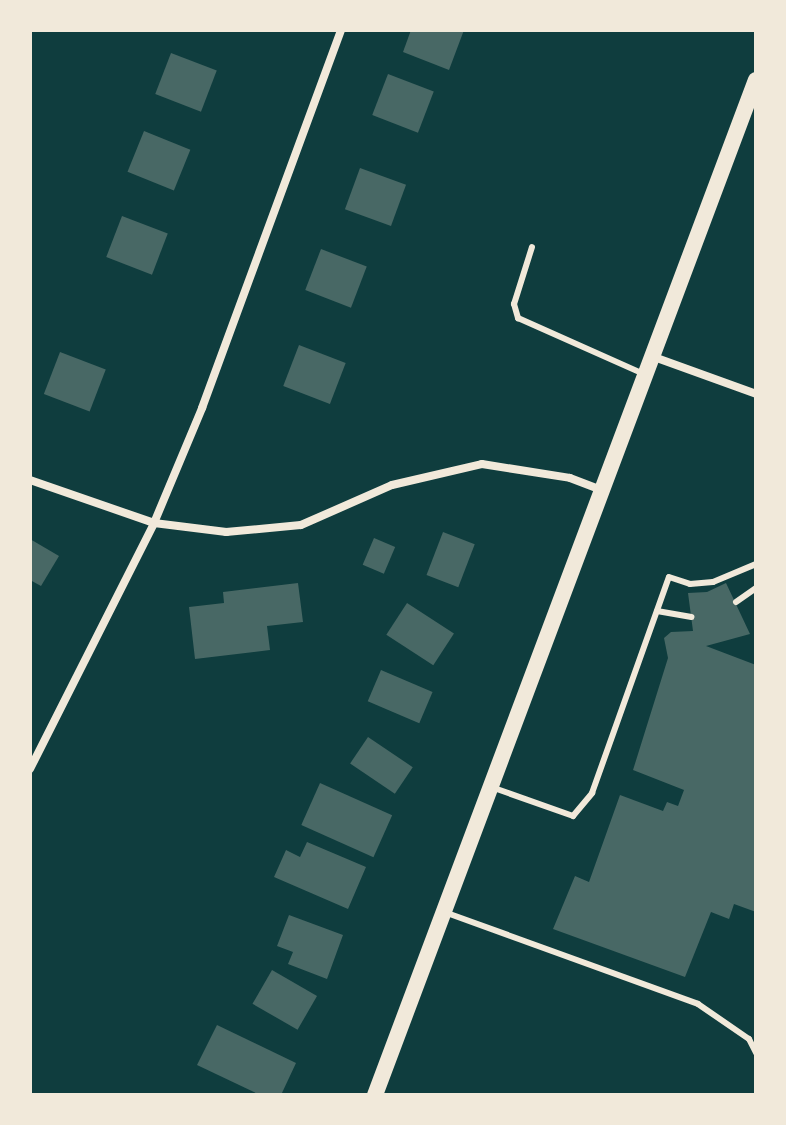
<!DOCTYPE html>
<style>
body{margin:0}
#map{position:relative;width:786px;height:1125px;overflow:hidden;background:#0f3d3e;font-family:Georgia,serif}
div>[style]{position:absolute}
.building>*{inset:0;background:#486865;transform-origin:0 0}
.service>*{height:6px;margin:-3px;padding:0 3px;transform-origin:3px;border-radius:3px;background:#f1e9da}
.minor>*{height:8px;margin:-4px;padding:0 4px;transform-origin:4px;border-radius:4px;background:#f1e9da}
.secondary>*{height:16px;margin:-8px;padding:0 8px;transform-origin:8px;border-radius:8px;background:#f1e9da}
span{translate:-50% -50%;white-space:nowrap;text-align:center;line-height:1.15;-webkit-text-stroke:8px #f1e9da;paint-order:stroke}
.frame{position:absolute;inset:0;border:32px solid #f1e9da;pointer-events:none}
</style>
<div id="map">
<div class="building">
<div style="clip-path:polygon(411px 30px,464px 30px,449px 70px,403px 52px)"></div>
<div style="left:171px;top:53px;width:49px;height:44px;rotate:21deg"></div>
<div style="left:388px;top:74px;width:49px;height:44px;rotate:21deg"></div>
<div style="left:144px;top:131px;width:50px;height:44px;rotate:22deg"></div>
<div style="left:360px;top:168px;width:49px;height:44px;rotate:20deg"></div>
<div style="left:122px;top:216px;width:49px;height:44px;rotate:21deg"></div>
<div style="left:321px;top:249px;width:49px;height:44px;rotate:21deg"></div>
<div style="left:299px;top:345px;width:50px;height:44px;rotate:21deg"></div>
<div style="left:60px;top:352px;width:49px;height:45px;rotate:21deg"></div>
<div style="left:443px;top:532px;width:34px;height:46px;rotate:21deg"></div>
<div style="left:374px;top:538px;width:23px;height:29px;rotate:23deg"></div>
<div style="clip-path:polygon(30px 539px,59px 556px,41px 586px,30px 580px)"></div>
<div style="clip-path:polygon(298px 583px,303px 622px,267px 626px,270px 650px,195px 659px,189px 607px,224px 603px,223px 592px)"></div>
<div style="clip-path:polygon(726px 583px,750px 634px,706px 646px,756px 665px,756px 912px,734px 904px,729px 919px,711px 912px,685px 977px,553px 929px,575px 876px,589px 882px,620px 795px,663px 811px,667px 802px,678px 806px,684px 790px,633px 770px,668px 658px,664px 638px,671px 632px,693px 631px,688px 593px,707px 592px)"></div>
<div style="left:407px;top:603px;width:56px;height:38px;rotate:33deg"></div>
<div style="left:381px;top:670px;width:56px;height:34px;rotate:23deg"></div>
<div style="left:368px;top:737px;width:54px;height:32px;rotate:34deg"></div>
<div style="left:320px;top:783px;width:79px;height:46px;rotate:24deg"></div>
<div style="clip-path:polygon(307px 842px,366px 867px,348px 909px,274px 877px,286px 850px,300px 857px)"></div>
<div style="clip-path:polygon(289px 915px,343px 935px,327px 979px,288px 964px,293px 952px,277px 946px)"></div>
<div style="left:272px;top:970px;width:52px;height:39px;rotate:30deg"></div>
<div style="clip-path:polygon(217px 1025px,296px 1063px,281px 1095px,260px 1095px,197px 1065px)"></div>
</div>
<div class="service">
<div style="left:532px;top:247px;width:60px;rotate:107.5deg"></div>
<div style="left:514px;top:304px;width:15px;rotate:74deg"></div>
<div style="left:518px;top:318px;width:138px;rotate:24deg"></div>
<div style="left:736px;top:602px;width:24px;rotate:-35deg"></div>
<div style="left:657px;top:611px;width:35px;rotate:10deg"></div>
<div style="left:494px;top:788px;width:84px;rotate:19.5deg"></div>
<div style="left:573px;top:816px;width:30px;rotate:-50deg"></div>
<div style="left:592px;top:793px;width:229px;rotate:-70.4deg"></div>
<div style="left:669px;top:577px;width:22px;rotate:18deg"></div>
<div style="left:690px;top:584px;width:23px;rotate:-5deg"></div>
<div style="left:713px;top:582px;width:47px;rotate:-22.7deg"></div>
<div style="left:447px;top:913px;width:267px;rotate:19.9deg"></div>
<div style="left:698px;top:1004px;width:62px;rotate:34.5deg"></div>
<div style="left:749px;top:1039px;width:16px;rotate:63deg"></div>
</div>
<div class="minor">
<div style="left:654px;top:357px;width:109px;rotate:19.9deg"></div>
<div style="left:30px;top:480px;width:131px;rotate:19.1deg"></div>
<div style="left:154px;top:523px;width:73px;rotate:7.1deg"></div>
<div style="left:226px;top:532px;width:75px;rotate:-5.3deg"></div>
<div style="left:301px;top:525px;width:99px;rotate:-23.7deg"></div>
<div style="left:392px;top:485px;width:92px;rotate:-13.1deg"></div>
<div style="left:482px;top:464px;width:89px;rotate:9deg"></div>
<div style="left:570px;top:478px;width:33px;rotate:21deg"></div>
<div style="left:30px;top:769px;width:275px;rotate:-63.2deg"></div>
<div style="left:154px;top:523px;width:125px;rotate:-67.3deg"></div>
<div style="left:202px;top:408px;width:403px;rotate:-69.8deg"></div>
</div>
<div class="secondary">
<div style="left:375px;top:1095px;width:1084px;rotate:-69.43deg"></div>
</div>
<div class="frame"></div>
</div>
